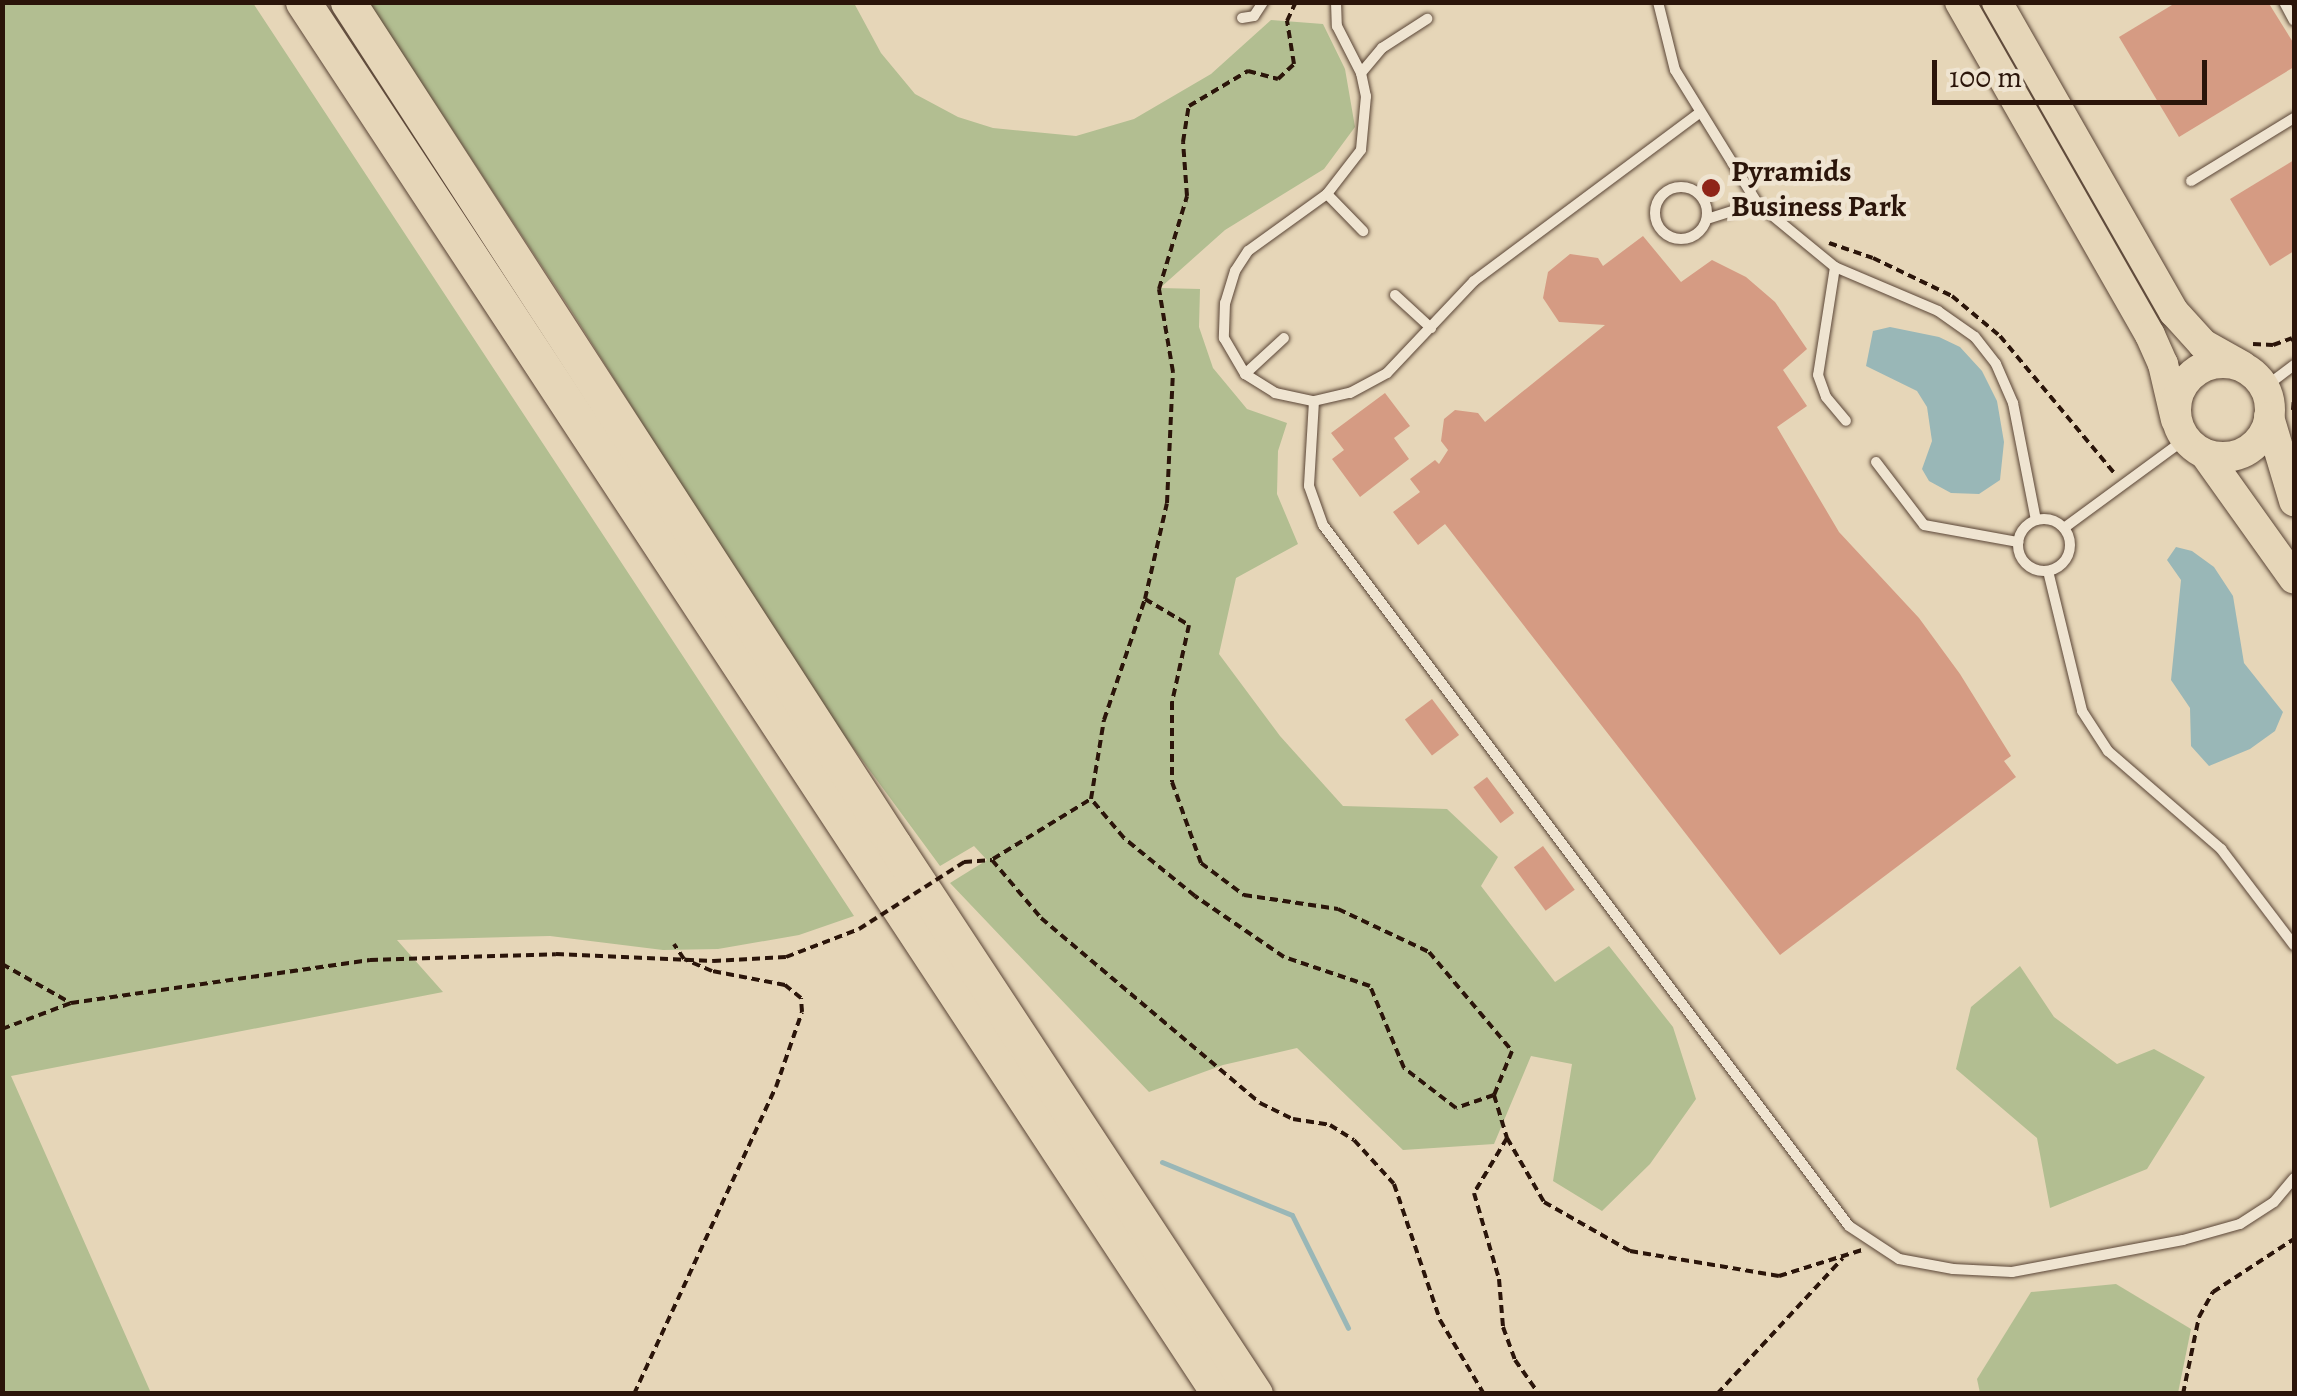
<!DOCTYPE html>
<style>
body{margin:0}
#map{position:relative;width:2297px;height:1396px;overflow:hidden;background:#e6d6b8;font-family:Alegreya,serif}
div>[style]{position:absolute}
.green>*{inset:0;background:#b2be91}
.water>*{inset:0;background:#99b7b7}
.stream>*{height:5px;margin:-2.5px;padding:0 2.5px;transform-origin:2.5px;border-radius:2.5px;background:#99b7b7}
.building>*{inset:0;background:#d59b83;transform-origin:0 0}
.path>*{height:4px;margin-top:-2px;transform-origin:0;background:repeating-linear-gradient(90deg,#2b150a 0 8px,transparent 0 13px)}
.roads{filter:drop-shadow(0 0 2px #5a4536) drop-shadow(0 0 2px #5a4536)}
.service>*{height:10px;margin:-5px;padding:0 5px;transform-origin:5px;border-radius:5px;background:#efe4d1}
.service>.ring{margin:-5px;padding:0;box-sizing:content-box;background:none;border:10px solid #efe4d1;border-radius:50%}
.primary>*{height:30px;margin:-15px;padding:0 15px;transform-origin:15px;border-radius:15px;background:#e6d6b8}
.primary>.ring{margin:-15px;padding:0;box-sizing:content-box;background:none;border:30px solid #e6d6b8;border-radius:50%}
.motorway>*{height:35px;margin:-17.5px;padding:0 17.5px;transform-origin:17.5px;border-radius:17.5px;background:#e6d6b8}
.path-bridge>*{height:4px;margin-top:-2px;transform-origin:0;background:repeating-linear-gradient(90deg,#2b150a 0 8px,transparent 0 13px)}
.dots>*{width:28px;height:28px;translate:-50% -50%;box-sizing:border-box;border:5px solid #efe4d1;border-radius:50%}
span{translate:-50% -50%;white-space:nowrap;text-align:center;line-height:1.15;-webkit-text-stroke:9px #efe4d1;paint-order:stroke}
.poi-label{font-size:30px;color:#2b150a;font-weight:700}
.left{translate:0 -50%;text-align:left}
.frame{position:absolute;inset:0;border:5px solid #2b150a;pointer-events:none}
.scale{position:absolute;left:1932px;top:60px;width:275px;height:45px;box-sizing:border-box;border:5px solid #2b150a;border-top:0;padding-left:12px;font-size:30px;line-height:35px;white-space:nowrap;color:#2b150a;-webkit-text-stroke:8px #efe4d1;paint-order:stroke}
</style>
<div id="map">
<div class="green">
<div style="clip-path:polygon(3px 2px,253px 3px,854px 916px,799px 935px,718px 949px,663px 950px,550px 936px,397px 940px,443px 992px,11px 1076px,151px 1393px,3px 1393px)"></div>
<div style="clip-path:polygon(369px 3px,854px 3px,881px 53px,915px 94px,958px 117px,993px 128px,1076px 136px,1134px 119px,1211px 74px,1271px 20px,1323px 24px,1345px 69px,1355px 127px,1324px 169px,1225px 230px,1160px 288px,1200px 289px,1199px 327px,1213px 368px,1247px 409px,1287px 423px,1278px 451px,1277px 494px,1298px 544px,1236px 578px,1219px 654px,1280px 736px,1343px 806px,1447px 809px,1498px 857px,1481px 886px,1555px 982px,1609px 946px,1673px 1027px,1696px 1099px,1650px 1164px,1602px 1211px,1553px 1181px,1572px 1064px,1531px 1056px,1494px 1144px,1403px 1150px,1297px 1048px,1223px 1065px,1149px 1092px,950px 883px,987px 860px,974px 846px,940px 866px,807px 685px,572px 312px)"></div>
<div style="clip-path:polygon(2020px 966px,2054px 1017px,2117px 1064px,2154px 1049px,2205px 1077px,2147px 1169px,2050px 1208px,2037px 1138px,1956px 1069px,1971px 1007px)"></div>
<div style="clip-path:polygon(2116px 1284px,2191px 1329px,2178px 1393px,1980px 1393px,1977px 1379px,2031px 1292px)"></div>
</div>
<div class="water">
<div style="clip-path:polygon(1890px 327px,1939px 337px,1960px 347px,1982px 371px,1997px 401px,2004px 442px,2000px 480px,1979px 494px,1951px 493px,1929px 481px,1922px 469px,1932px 441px,1927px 407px,1917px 391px,1866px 366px,1873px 331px)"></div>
<div style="clip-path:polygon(2176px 547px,2192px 551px,2214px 567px,2233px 596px,2244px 663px,2283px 712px,2275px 731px,2250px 749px,2209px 766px,2191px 746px,2190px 708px,2171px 680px,2181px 580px,2167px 560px)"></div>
</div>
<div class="stream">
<div style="left:1162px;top:1162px;width:140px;rotate:22.2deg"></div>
<div style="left:1292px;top:1215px;width:126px;rotate:63.6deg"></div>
</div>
<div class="building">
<div style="clip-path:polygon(2177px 2px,2268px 2px,2294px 44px,2294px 67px,2179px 137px,2119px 37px)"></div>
<div style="clip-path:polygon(2294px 160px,2294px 251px,2270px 266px,2230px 199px)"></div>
<div style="clip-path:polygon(1643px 236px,1681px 282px,1712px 260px,1746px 277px,1775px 302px,1807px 349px,1783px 370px,1807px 406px,1777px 427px,1839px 532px,1919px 618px,1960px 674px,2011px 756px,2004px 761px,2016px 777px,1780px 955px,1445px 524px,1418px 545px,1393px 512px,1420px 492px,1410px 479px,1435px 460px,1439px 464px,1448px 450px,1441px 441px,1444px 419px,1455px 410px,1478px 413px,1485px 422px,1605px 325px,1559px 322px,1543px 298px,1548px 272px,1570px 254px,1598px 258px,1603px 266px)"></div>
<div style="clip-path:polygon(1385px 393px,1410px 426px,1394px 438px,1409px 459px,1360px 497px,1332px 459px,1344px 450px,1331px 433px)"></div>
<div style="left:1432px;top:699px;width:45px;height:34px;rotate:53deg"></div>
<div style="left:1487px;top:777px;width:45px;height:17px;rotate:53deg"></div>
<div style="left:1543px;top:846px;width:54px;height:36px;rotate:54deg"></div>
</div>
<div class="path">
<div style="left:1829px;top:243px;width:46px;rotate:18.8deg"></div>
<div style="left:1873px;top:258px;width:88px;rotate:25.7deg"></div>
<div style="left:1952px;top:296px;width:62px;rotate:39.8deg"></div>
<div style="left:2000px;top:336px;width:180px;rotate:50.2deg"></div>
<div style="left:2253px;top:344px;width:20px;rotate:3deg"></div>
<div style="left:2273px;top:345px;width:20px;rotate:-20deg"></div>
<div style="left:2292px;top:338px;width:4px;rotate:63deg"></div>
<div style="left:2293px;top:410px;width:12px;rotate:-85deg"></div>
<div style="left:1145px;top:599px;width:51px;rotate:30.6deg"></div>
<div style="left:1189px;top:625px;width:79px;rotate:102.4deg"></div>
<div style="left:1172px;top:702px;width:80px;rotate:90deg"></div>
<div style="left:1172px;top:782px;width:86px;rotate:70.3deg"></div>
<div style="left:1201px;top:863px;width:54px;rotate:36.7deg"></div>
<div style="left:1244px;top:895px;width:95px;rotate:8.5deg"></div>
<div style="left:1338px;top:909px;width:101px;rotate:25.3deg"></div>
<div style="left:1429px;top:952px;width:129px;rotate:50deg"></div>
<div style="left:1512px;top:1051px;width:48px;rotate:112.2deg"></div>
<div style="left:1494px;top:1095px;width:40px;rotate:161.1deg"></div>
<div style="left:1456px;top:1108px;width:66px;rotate:-142.4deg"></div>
<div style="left:1404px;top:1068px;width:89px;rotate:-112.5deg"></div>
<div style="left:1370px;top:986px;width:91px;rotate:-161.4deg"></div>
<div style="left:1284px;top:957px;width:108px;rotate:-145.6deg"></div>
<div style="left:1195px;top:896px;width:92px;rotate:-140.8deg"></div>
<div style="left:1124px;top:838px;width:51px;rotate:-130.2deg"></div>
<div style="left:1091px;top:799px;width:80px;rotate:-80.7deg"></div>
<div style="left:1104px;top:720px;width:128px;rotate:-71.3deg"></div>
<div style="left:1145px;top:599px;width:98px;rotate:-77.1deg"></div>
<div style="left:1167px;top:503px;width:131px;rotate:-87.4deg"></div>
<div style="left:1173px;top:372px;width:84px;rotate:-99.6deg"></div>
<div style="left:1159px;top:289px;width:97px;rotate:-73.2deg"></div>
<div style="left:1187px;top:196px;width:54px;rotate:-94.2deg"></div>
<div style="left:1183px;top:142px;width:36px;rotate:-81deg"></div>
<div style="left:1189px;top:106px;width:69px;rotate:-30.7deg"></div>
<div style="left:1248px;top:71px;width:31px;rotate:15deg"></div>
<div style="left:1278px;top:79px;width:22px;rotate:-43deg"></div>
<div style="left:1294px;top:64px;width:44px;rotate:-99.2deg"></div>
<div style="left:1287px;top:21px;width:21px;rotate:-65deg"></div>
<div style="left:993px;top:859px;width:115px;rotate:-31.5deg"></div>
<div style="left:964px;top:862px;width:28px;rotate:-4deg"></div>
<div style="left:992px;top:860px;width:76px;rotate:49.8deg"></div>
<div style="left:1041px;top:918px;width:287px;rotate:40.2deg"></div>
<div style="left:1260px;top:1103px;width:37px;rotate:26deg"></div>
<div style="left:1293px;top:1119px;width:37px;rotate:9deg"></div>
<div style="left:1330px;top:1125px;width:28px;rotate:32deg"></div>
<div style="left:1354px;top:1140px;width:59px;rotate:47.7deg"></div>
<div style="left:1394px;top:1184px;width:144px;rotate:71.3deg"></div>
<div style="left:1440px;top:1320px;width:86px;rotate:59.3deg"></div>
<div style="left:2px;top:964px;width:79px;rotate:29.5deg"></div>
<div style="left:2px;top:1029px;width:74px;rotate:-20.6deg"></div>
<div style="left:71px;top:1003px;width:302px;rotate:-8.2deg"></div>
<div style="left:370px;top:960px;width:186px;rotate:-1.8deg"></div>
<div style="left:556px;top:954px;width:157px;rotate:2.6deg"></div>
<div style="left:713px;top:961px;width:73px;rotate:-3.1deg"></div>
<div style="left:786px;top:957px;width:78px;rotate:-21deg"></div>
<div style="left:1494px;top:1095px;width:45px;rotate:73.2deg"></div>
<div style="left:1507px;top:1138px;width:64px;rotate:121deg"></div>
<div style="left:1474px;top:1193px;width:90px;rotate:73.8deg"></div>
<div style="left:1499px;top:1279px;width:48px;rotate:85.2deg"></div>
<div style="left:1503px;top:1327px;width:35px;rotate:70deg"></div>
<div style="left:1515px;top:1360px;width:42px;rotate:54.8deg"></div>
<div style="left:1507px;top:1138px;width:74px;rotate:60deg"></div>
<div style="left:1544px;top:1202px;width:99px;rotate:29.7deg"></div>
<div style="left:1630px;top:1251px;width:151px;rotate:9.5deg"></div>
<div style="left:1779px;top:1276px;width:87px;rotate:-17.4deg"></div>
<div style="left:634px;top:1394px;width:338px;rotate:-65.2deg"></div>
<div style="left:776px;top:1087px;width:79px;rotate:-70.9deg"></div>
<div style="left:802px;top:1012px;width:14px;rotate:-94deg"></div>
<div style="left:801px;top:998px;width:21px;rotate:-141deg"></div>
<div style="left:785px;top:985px;width:74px;rotate:-169.1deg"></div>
<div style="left:712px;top:971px;width:30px;rotate:-157deg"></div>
<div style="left:684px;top:959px;width:18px;rotate:-124deg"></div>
<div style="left:1717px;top:1394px;width:185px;rotate:-47.2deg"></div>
<div style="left:2183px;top:1394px;width:79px;rotate:-78.3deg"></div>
<div style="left:2199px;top:1317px;width:29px;rotate:-61deg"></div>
<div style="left:2213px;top:1292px;width:97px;rotate:-33.2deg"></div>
</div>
<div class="roads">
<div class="service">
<div style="left:1336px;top:2px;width:24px;rotate:88deg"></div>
<div style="left:1337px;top:26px;width:53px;rotate:62.9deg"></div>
<div style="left:1361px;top:73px;width:24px;rotate:78deg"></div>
<div style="left:1366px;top:96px;width:54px;rotate:95.3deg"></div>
<div style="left:1361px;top:150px;width:56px;rotate:127.7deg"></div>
<div style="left:1327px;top:194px;width:97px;rotate:144.2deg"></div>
<div style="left:1248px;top:251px;width:24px;rotate:123deg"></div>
<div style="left:1235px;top:271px;width:34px;rotate:107deg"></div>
<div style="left:1225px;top:303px;width:35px;rotate:92deg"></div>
<div style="left:1224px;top:338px;width:42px;rotate:59.7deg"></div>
<div style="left:1245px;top:374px;width:36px;rotate:32deg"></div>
<div style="left:1275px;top:393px;width:40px;rotate:12deg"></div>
<div style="left:1314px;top:401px;width:37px;rotate:-13deg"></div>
<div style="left:1350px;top:393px;width:42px;rotate:-28.4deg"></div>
<div style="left:1387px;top:373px;width:127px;rotate:-46.6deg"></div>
<div style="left:1474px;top:281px;width:281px;rotate:-36.7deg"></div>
<div style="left:1658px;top:2px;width:70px;rotate:76deg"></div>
<div style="left:1675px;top:70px;width:156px;rotate:58.3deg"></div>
<div style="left:1757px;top:203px;width:101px;rotate:39.4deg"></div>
<div style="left:1835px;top:267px;width:112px;rotate:23.1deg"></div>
<div style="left:1938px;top:311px;width:45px;rotate:35.1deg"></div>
<div style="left:1975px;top:337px;width:34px;rotate:52deg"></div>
<div style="left:1996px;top:364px;width:43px;rotate:66.4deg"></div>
<div style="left:2013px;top:403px;width:119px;rotate:78.9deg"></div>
<div style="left:2284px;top:2px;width:21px;rotate:62deg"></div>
<div style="left:1242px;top:18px;width:12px;rotate:-9deg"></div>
<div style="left:1254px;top:16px;width:17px;rotate:-57deg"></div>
<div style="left:1361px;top:73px;width:33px;rotate:-50deg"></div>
<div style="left:1382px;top:48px;width:54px;rotate:-32.8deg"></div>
<div style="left:2191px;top:181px;width:121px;rotate:-31.5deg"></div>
<div class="ring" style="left:1655px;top:187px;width:42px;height:42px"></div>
<div style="left:1327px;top:194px;width:52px;rotate:45.8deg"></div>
<div style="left:1707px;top:219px;width:52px;rotate:-17.7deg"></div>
<div style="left:1835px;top:267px;width:109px;rotate:98.9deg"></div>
<div style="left:1818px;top:375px;width:23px;rotate:70deg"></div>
<div style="left:1826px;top:397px;width:31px;rotate:50deg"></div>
<div style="left:1395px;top:295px;width:49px;rotate:42.5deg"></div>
<div style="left:1245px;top:374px;width:53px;rotate:-42.7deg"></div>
<div style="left:2265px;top:387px;width:36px;rotate:-37deg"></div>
<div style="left:1314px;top:401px;width:85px;rotate:93.4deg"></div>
<div style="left:1309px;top:486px;width:41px;rotate:70.3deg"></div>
<div style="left:1323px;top:525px;width:876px;rotate:53.12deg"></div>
<div style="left:1849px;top:1226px;width:60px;rotate:33.4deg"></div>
<div style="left:1899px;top:1259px;width:55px;rotate:10.5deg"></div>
<div style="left:1953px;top:1269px;width:59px;rotate:2.9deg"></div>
<div style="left:2012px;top:1272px;width:174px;rotate:-10.6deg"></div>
<div style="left:2183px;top:1240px;width:59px;rotate:-15.7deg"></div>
<div style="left:2240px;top:1224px;width:40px;rotate:-32.9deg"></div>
<div style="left:2274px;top:1202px;width:31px;rotate:-50deg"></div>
<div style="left:1876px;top:462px;width:79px;rotate:52.7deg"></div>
<div style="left:1924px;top:525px;width:96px;rotate:10.3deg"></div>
<div class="ring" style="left:2018px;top:519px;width:42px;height:42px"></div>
<div style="left:2064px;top:528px;width:150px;rotate:-36.3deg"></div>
<div style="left:2048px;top:571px;width:144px;rotate:76.3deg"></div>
<div style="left:2082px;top:711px;width:48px;rotate:57deg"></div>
<div style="left:2108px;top:751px;width:150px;rotate:40.9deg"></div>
<div style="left:2221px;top:849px;width:121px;rotate:52.8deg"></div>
</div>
<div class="primary">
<div style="left:1960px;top:2px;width:383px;rotate:60.3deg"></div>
<div style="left:2150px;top:335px;width:32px;rotate:66deg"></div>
<div style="left:2163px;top:364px;width:57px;rotate:76.9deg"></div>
<div style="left:1997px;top:2px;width:357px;rotate:60.3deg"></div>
<div style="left:2174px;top:312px;width:43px;rotate:47.8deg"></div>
<div style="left:2203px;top:344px;width:45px;rotate:29.4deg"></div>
<div class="ring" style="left:2176px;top:363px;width:64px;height:64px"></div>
<div style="left:2269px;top:417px;width:88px;rotate:73.4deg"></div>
<div style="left:2205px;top:454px;width:153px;rotate:54.5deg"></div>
</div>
<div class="motorway">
<div style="left:303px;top:2px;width:1666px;rotate:56.65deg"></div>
<div style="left:348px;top:2px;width:1004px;rotate:57.07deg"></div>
<div style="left:894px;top:845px;width:657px;rotate:56.67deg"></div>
</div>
</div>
<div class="path-bridge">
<div style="left:859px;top:929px;width:125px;rotate:-32.5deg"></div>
</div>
<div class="dots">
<div style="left:1711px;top:188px;background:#8f2418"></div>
</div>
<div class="poi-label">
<span class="left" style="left:1731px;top:188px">Pyramids<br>Business Park</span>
</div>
<div class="frame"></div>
<div class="scale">100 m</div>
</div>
